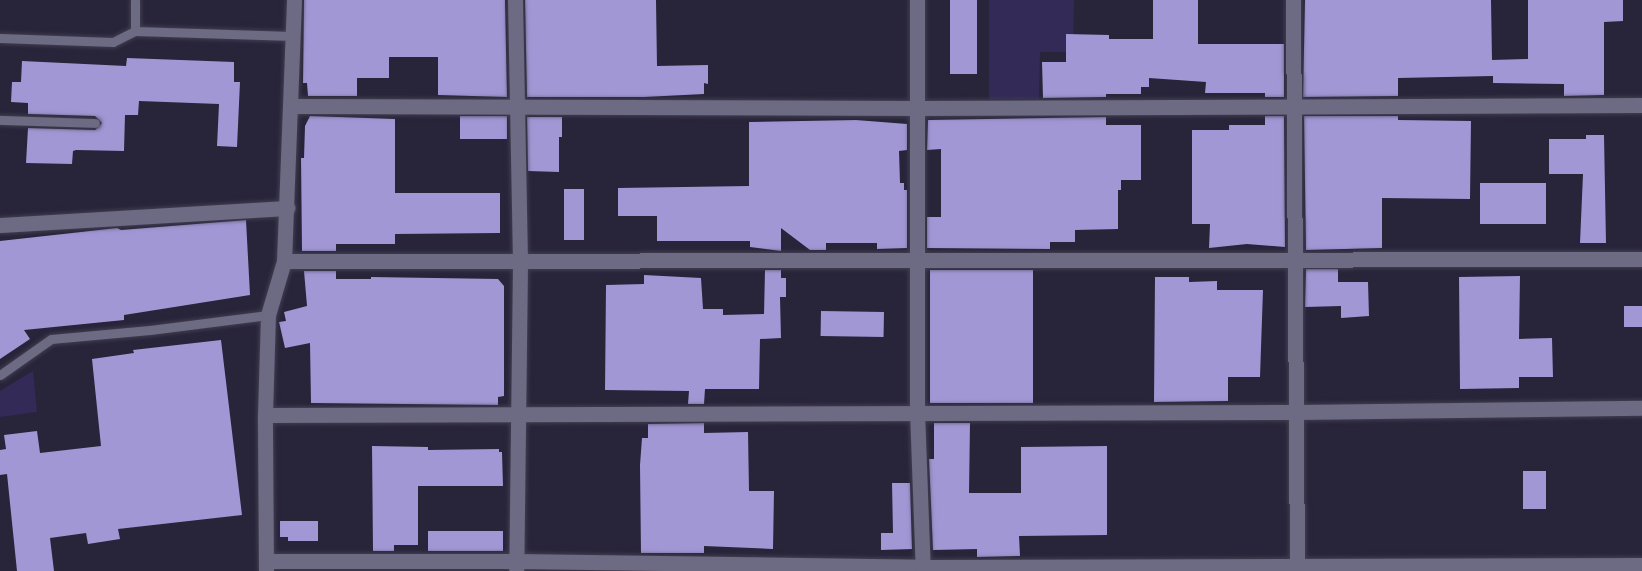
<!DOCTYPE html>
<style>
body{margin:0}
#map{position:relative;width:1642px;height:571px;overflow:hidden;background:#28243a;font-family:"Roboto Serif",serif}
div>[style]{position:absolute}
.green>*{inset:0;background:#342a58}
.building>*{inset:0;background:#a197d4;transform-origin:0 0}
.roads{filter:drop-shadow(0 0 2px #413e50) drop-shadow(0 0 2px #413e50)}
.service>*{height:9px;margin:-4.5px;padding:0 4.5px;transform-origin:4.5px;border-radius:4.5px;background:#6d6a83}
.minor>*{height:15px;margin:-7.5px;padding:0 7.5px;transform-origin:7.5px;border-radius:7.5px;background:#6d6a83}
.tertiary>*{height:15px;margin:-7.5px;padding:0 7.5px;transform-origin:7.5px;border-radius:7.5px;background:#6d6a83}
span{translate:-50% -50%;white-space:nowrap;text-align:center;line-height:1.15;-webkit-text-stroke:6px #1e1b2f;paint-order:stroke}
</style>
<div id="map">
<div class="green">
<div style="clip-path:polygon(989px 0,1074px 0,1073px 52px,1040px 52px,1039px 99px,989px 99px)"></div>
<div style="clip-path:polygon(33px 371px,37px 412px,0 417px,0 391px)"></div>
</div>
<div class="building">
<div style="clip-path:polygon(304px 0,505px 0,507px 97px,438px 95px,438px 57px,389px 57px,389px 78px,357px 78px,357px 96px,308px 96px,307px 83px,303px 83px)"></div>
<div style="clip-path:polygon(525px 0,656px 0,657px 66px,708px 65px,708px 84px,704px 83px,704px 94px,644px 97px,527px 97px)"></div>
<div style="left:950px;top:0;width:27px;height:74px"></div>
<div style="clip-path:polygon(1153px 0,1198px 0,1198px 44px,1284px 44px,1284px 97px,1265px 97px,1265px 93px,1205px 93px,1206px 82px,1149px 78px,1149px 87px,1141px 87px,1141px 94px,1106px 94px,1106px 97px,1043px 98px,1042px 62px,1066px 62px,1066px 34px,1109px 35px,1109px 39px,1153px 39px)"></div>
<div style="clip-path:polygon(1305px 0,1491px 0,1492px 60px,1528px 59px,1528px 0,1623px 0,1623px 21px,1604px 22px,1604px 95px,1564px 96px,1564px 84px,1493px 83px,1493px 76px,1398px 78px,1398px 96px,1303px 97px)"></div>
<div style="clip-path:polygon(127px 58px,234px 62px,234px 82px,240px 82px,237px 147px,217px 146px,219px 104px,139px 101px,138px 115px,125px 115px,124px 151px,76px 150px,73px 151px,72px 164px,26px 163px,28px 128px,95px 130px,102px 123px,95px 116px,28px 114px,28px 103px,11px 102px,12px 82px,21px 82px,22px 61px,126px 66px)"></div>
<div style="clip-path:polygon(310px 116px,395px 119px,395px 193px,500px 193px,500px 233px,395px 234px,395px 244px,336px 244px,336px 251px,302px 251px,301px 158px,304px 158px,305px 126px)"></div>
<div style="left:460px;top:116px;width:47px;height:23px"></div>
<div style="clip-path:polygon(1265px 116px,1284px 116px,1285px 247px,1247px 244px,1209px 248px,1210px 224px,1192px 224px,1192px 130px,1229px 130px,1229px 125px,1265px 125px)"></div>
<div style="clip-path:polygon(1304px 116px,1398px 116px,1398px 120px,1471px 121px,1470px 199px,1382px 198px,1382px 248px,1306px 250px)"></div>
<div style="clip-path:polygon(527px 117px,562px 117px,562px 137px,559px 137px,559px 172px,528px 171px)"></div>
<div style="clip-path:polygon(1106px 117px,1106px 125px,1141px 125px,1141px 180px,1121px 180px,1121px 190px,1118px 190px,1118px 229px,1075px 230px,1075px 242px,1050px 242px,1050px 249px,927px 248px,927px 217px,941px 217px,941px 149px,927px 150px,928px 120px)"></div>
<div style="clip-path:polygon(856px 120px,907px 124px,907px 150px,899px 151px,900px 183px,904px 183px,904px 190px,907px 190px,907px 248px,877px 249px,877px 243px,826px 243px,826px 250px,810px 250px,781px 228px,781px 251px,750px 247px,750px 241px,657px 241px,657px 216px,618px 216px,618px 188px,749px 186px,749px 122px)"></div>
<div style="clip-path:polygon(1586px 135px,1604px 135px,1606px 243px,1580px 243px,1583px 174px,1549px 174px,1549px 139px,1586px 139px)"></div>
<div style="left:1546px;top:183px;width:41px;height:66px;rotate:90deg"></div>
<div style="left:564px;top:189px;width:20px;height:51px"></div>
<div style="clip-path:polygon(246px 220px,250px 295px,124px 315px,124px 320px,24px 330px,30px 339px,0 359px,0 241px,117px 228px,121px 230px)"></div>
<div style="clip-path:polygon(1306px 269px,1338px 269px,1338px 282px,1368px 282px,1369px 316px,1341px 318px,1341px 306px,1305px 307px)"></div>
<div style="clip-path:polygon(765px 270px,781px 270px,781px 278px,786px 278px,786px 297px,780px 297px,781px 338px,760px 339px,759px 389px,705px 389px,704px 404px,688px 404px,689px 391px,605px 390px,606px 285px,644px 284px,644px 275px,701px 278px,703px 309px,723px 309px,723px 315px,764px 314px)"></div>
<div style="left:930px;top:270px;width:103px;height:133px"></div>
<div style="clip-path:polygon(304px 271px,336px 271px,336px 279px,371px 279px,371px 277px,498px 279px,504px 286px,504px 396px,498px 397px,498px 405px,311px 403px,310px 343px,285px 348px,279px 322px,286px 321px,284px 312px,307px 306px)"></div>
<div style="clip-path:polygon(1520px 276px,1519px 339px,1552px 338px,1553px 377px,1519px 377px,1519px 388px,1460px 389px,1459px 277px)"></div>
<div style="clip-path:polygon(1155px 277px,1189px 277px,1189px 282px,1217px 281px,1217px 290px,1263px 290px,1260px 377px,1228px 377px,1228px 401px,1154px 402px)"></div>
<div style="left:1624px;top:306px;width:18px;height:21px"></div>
<div style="left:821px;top:311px;width:63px;height:25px;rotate:1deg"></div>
<div style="clip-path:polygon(221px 340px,242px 515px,118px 529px,120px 539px,88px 544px,86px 533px,50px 538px,54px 571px,17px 571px,7px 474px,0 475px,0 450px,6px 449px,4px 435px,37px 431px,40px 453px,101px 446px,92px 359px,134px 353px,133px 350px)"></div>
<div style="clip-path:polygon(704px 423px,704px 433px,748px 432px,749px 491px,774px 491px,773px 549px,704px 546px,704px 553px,641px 553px,640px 465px,642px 438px,648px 438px,648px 424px)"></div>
<div style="clip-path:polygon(934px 423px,970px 423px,969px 493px,1021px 493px,1021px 447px,1107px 446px,1107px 535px,1019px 536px,1020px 556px,977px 557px,977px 549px,933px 550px,929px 459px,934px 459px)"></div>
<div style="clip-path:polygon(372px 446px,428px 447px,428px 450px,499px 449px,499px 452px,502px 452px,503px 486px,418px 486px,418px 545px,394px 545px,394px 551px,373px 551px)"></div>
<div style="left:1523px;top:471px;width:23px;height:38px"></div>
<div style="clip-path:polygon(892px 483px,910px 483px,912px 549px,881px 550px,881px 533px,893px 533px)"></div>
<div style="clip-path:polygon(280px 521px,318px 521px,318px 541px,288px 541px,288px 537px,280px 537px)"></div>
<div style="left:428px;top:531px;width:75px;height:20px"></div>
</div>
<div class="roads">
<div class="service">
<div style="left:135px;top:31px;width:31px;rotate:-90deg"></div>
<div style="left:0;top:38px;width:113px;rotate:2deg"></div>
<div style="left:113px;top:42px;width:25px;rotate:-27deg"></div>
<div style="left:135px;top:31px;width:158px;rotate:1.8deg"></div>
<div style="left:0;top:120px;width:95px;rotate:1.8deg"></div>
<div style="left:0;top:375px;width:62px;rotate:-35.2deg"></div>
<div style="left:51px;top:339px;width:99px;rotate:-5.2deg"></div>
<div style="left:150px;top:330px;width:119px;rotate:-7.2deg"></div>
</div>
<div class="minor">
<div style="left:515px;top:0;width:264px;rotate:88.9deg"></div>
<div style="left:520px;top:264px;width:306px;rotate:90.7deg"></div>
<div style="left:917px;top:0;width:411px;rotate:90deg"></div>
<div style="left:917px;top:411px;width:160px;rotate:87.9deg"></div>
<div style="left:1293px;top:0;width:571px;rotate:89.6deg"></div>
<div style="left:290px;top:106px;width:626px;rotate:0.18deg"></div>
<div style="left:916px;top:108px;width:726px;rotate:-0.24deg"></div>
<div style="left:0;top:225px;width:288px;rotate:-3.4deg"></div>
<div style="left:265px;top:415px;width:1031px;rotate:-0.17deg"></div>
<div style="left:1296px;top:412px;width:346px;rotate:-0.7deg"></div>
<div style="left:266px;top:561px;width:250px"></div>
<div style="left:516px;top:561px;width:407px;rotate:0.8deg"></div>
<div style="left:923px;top:567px;width:719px;rotate:-0.16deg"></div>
<div style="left:266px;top:571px;width:156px;rotate:-90.4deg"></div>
<div style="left:265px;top:415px;width:100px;rotate:-88.3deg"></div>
<div style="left:268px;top:315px;width:56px;rotate:-73.5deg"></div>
<div style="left:284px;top:261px;width:261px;rotate:-87.8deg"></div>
</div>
<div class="tertiary">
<div style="left:284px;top:261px;width:1358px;rotate:-0.08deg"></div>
</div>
</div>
</div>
